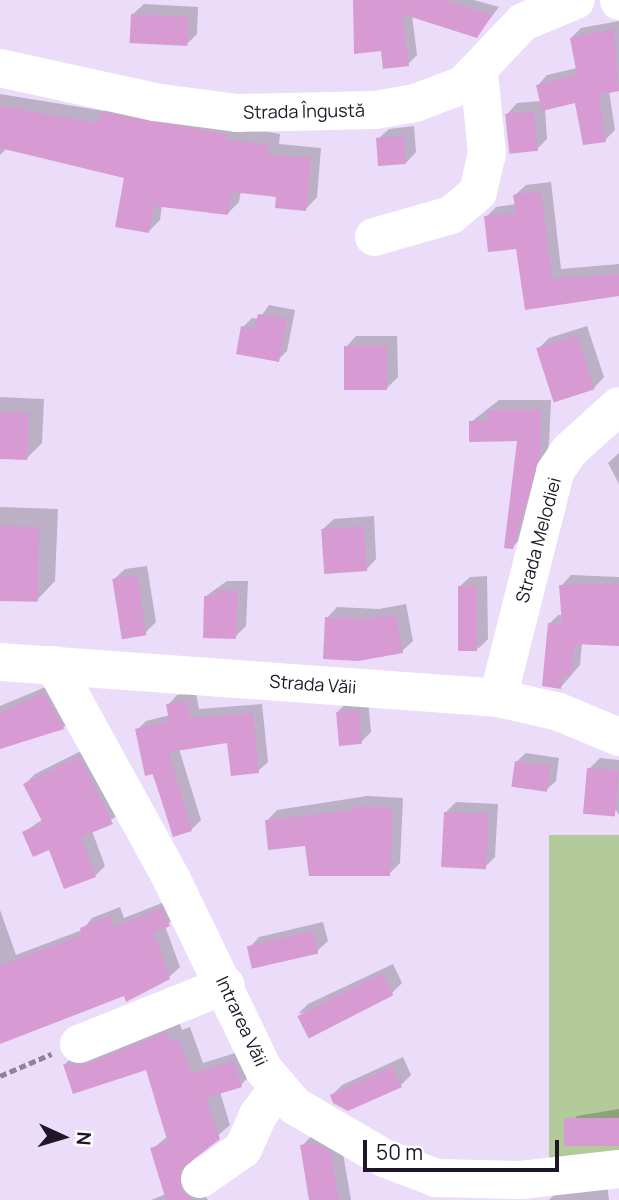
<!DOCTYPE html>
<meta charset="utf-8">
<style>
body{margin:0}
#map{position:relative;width:619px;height:1200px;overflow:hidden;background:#ebdcf9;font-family:Manrope,sans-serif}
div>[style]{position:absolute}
.green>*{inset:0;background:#b3ca9b;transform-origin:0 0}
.shadow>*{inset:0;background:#0003}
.building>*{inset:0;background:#d79ad3;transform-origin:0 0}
.path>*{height:4.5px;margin-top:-2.25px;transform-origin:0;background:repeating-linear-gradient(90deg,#8f839b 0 7px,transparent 0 10.5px)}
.minor>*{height:38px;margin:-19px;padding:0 19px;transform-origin:19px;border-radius:19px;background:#fff}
span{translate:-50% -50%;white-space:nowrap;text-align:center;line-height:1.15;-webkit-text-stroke:5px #fff;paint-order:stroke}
.street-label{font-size:18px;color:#1f1627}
.north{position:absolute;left:28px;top:1102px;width:70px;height:70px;-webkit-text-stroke:5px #fff;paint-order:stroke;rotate:94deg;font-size:19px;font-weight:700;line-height:28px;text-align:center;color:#1f1627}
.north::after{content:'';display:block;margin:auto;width:24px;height:32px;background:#1f1627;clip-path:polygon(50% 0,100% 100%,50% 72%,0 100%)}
.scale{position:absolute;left:363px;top:1140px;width:196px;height:32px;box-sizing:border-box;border:4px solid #1f1627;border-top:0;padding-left:9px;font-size:21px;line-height:24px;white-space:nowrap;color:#1f1627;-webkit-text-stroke:5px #fff;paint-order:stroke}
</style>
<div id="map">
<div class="green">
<div style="left:549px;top:835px;width:70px;height:327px"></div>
</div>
<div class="shadow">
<div style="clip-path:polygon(354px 0,474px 0,499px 7px,477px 36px,412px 15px,417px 55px,408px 64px,382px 49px,355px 52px)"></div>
<div style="clip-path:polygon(144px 4px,198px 7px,197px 34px,186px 45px,133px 14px)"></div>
<div style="clip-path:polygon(619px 21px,619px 89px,609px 91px,615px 130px,605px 140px,577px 101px,545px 109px,547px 139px,537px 149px,507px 114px,517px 103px,541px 101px,538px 85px,547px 75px,577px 68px,571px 38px,581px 28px)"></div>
<div style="clip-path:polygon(0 94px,104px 111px,113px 102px,280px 134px,279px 144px,321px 148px,317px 197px,306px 209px,278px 195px,241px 191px,239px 202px,227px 214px,162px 205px,160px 220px,149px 231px,126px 177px,7px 148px,0 155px)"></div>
<div style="clip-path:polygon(414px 126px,416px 152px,406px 163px,378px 139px,389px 129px)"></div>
<div style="clip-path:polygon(551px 182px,561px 269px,619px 264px,619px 294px,526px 308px,517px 247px,486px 217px,496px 207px,516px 204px,515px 195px,526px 185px)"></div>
<div style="clip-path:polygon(269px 305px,295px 310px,287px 351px,278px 360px,243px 327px,252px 318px,259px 319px)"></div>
<div style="clip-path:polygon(587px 326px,604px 377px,594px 388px,538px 349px,549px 338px)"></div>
<div style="clip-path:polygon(356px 336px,397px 336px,398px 377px,387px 388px,346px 347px)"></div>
<div style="clip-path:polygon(0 397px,44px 399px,42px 443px,27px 458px,0 457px)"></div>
<div style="clip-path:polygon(499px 400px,551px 400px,549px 444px,523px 537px,512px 547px,519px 439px,471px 422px)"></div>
<div style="clip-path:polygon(619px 453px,619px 484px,608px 463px)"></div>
<div style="clip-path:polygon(0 507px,58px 509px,55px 581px,36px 601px,0 599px)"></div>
<div style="clip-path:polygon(374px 516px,376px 559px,366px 570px,323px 529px,334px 519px)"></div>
<div style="clip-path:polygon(147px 566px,156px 622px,145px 633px,114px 579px,125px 569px)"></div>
<div style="clip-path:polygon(571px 575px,619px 577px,619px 590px,561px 586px)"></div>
<div style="clip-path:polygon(487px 576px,488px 639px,478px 649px,459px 587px,470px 577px)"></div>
<div style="clip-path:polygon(227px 581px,248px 581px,246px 626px,235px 637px,206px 596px)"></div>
<div style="clip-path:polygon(406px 604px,413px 641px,402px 651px,327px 618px,337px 607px,379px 609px)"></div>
<div style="clip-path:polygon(619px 612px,619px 645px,582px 642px,580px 665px,561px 687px,549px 624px,558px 615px)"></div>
<div style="clip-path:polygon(55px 683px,74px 717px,63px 728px,0 747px,0 706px)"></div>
<div style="clip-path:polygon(196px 693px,199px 709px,262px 704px,268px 762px,258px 771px,229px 741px,179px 749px,201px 820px,192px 829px,174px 835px,137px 730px,146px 721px,170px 715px,168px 705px,177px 695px)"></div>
<div style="clip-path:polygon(368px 700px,371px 732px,361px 742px,338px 711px,349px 701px)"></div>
<div style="clip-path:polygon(89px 747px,122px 813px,92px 831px,105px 866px,95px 876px,24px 832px,43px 819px,25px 784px,35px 774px)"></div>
<div style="clip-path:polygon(526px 753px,559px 758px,556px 781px,546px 790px,516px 762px)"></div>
<div style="clip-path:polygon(600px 758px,619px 760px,619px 815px,589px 769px)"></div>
<div style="clip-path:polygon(367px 796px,403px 798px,400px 863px,389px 874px,306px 844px,267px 821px,277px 810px)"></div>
<div style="clip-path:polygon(456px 802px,498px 804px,495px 857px,485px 867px,445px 813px)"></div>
<div style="clip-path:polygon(172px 899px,179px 915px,165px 926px,180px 967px,169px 977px,127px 999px,125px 994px,0 1042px,0 910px,16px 955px,82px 930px,92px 918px,120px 907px,124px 918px)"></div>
<div style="clip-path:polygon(323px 922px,328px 941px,317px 951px,249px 948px,259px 937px)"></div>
<div style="clip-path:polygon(393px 964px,402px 983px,392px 993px,298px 1014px,308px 1004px)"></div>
<div style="clip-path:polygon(179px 1022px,182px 1030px,190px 1027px,203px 1063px,245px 1050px,252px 1073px,241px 1085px,220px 1092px,230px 1125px,191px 1159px,193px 1179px,208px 1200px,151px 1200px,166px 1194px,152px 1149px,168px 1136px,147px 1067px,65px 1064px,77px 1053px)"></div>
<div style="clip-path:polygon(403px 1057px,411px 1075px,401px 1085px,332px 1095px,342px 1085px)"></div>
<div style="clip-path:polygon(619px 1109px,619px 1144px,566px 1126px,577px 1116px)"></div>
<div style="clip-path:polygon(312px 1135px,341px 1142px,351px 1200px,311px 1200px,302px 1146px)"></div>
<div style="clip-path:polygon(607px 1184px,609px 1200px,549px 1200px,560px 1189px)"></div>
</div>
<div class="building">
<div style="clip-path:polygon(353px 0,444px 0,492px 15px,477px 38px,402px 14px,409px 66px,383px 69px,381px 51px,354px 54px)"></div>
<div style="left:131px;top:14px;width:58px;height:29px;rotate:3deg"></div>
<div style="clip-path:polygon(614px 29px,619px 91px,599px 95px,606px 142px,583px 145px,575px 103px,542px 111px,536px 85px,577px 75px,570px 38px)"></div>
<div style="clip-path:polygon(0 106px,98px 123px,100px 112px,227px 134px,226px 140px,269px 144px,268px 155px,311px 158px,306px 211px,275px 208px,276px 197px,232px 192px,228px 215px,154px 206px,149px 233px,115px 227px,124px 178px,0 148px)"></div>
<div style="left:534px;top:111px;width:40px;height:29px;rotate:84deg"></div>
<div style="left:404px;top:136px;width:28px;height:28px;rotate:86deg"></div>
<div style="clip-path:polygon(541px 191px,552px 279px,619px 274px,619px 296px,525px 310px,516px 249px,488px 252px,484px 216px,516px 213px,513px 195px)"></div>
<div style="clip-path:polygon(258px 314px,287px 319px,279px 362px,236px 354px,241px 326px,255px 329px)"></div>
<div style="left:577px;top:335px;width:57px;height:43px;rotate:72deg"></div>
<div style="left:344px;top:346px;width:43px;height:44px"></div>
<div style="clip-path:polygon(487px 410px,541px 410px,540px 456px,513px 549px,504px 548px,517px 441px,469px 442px,469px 421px,487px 421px)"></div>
<div style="left:0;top:412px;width:29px;height:47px;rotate:2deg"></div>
<div style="left:0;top:526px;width:39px;height:75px;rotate:1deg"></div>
<div style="left:364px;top:526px;width:45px;height:43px;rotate:86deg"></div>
<div style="left:137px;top:575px;width:61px;height:25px;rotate:81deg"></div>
<div style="clip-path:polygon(619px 584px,619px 646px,575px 644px,571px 676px,563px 675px,561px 689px,542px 686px,548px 623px,562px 624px,559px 585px)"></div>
<div style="left:458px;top:586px;width:19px;height:65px"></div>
<div style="clip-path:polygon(215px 590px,238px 591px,236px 639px,203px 638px,204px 596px,215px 596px)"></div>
<div style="clip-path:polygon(396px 614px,403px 653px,358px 661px,323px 659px,325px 617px,367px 619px)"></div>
<div style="clip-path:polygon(44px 693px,64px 729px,0 749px,0 713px)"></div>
<div style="clip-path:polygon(188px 701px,190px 718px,253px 713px,259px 773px,231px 776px,227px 743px,169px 752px,192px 831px,173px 837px,153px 774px,145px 776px,135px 729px,169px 721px,166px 704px)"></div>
<div style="left:359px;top:710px;width:34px;height:23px;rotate:85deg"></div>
<div style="clip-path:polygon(79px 756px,113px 824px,81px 837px,96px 877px,64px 889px,49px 850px,33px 857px,22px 832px,43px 823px,23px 784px)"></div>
<div style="left:515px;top:761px;width:36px;height:26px;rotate:8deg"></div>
<div style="left:587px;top:768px;width:32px;height:46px;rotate:5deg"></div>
<div style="clip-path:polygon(355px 806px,393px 808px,390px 876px,309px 876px,305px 846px,268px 850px,265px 820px,354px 810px)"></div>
<div style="left:444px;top:812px;width:45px;height:55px;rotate:3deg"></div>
<div style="clip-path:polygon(161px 908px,170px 926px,154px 933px,170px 979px,126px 1002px,124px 996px,0 1044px,0 966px,82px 935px,80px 928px,110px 916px,114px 927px)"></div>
<div style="left:313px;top:931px;width:23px;height:68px;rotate:77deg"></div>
<div style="left:382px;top:973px;width:25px;height:95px;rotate:63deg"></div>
<div style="clip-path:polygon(167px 1032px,170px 1041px,178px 1038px,192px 1074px,234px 1061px,242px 1087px,206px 1098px,220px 1139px,180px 1170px,182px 1191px,192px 1200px,166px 1200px,150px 1148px,168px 1143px,146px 1070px,73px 1094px,63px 1064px,87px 1064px)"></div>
<div style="clip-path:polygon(392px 1067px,402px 1087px,348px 1111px,333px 1103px,330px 1095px)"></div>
<div style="left:619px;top:1118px;width:28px;height:55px;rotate:90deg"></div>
<div style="clip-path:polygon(314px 1143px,331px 1152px,339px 1200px,309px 1200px,300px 1145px)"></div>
</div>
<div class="path">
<div style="left:0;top:1076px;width:56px;rotate:-23.3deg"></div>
</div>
<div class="minor">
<div style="left:619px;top:0;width:1px;rotate:90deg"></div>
<div style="left:0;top:68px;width:158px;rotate:12.4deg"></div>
<div style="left:154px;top:102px;width:84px;rotate:7.5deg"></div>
<div style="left:237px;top:113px;width:138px;rotate:-1.2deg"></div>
<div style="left:375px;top:110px;width:41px;rotate:-9.9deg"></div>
<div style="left:415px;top:103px;width:51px;rotate:-20.6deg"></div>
<div style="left:463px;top:85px;width:87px;rotate:-46.4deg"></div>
<div style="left:523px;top:22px;width:57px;rotate:-22.5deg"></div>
<div style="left:374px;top:237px;width:80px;rotate:-15.9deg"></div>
<div style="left:451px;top:215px;width:35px;rotate:-40deg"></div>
<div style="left:478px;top:192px;width:39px;rotate:-77deg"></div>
<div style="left:487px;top:154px;width:81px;rotate:-95.6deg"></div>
<div style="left:0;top:662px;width:499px;rotate:4.1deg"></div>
<div style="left:498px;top:698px;width:63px;rotate:12.9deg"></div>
<div style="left:559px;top:712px;width:65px;rotate:22.6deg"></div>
<div style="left:54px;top:665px;width:245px;rotate:61.2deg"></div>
<div style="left:172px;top:880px;width:211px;rotate:64.2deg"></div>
<div style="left:264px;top:1070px;width:48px;rotate:49.3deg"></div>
<div style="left:295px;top:1106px;width:103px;rotate:30.3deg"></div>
<div style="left:384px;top:1158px;width:56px;rotate:21deg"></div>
<div style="left:436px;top:1178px;width:85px;rotate:1.3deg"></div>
<div style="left:521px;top:1180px;width:99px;rotate:-6.4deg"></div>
<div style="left:498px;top:698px;width:233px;rotate:-75.8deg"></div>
<div style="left:555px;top:472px;width:25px;rotate:-56deg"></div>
<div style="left:569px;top:451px;width:67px;rotate:-42deg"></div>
<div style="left:79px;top:1044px;width:158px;rotate:-21.9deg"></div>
<div style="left:200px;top:1179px;width:52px;rotate:-34.9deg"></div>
<div style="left:243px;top:1149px;width:37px;rotate:-66deg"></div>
<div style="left:258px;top:1115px;width:34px;rotate:-53deg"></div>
</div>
<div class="street-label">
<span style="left:304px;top:111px;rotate:-1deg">Strada Îngustă</span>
<span style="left:538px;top:540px;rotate:-75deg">Strada Melodiei</span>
<span style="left:313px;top:684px;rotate:4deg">Strada Văii</span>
<span style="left:242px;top:1021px;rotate:65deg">Intrarea Văii</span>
</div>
<div class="north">N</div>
<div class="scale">50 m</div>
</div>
